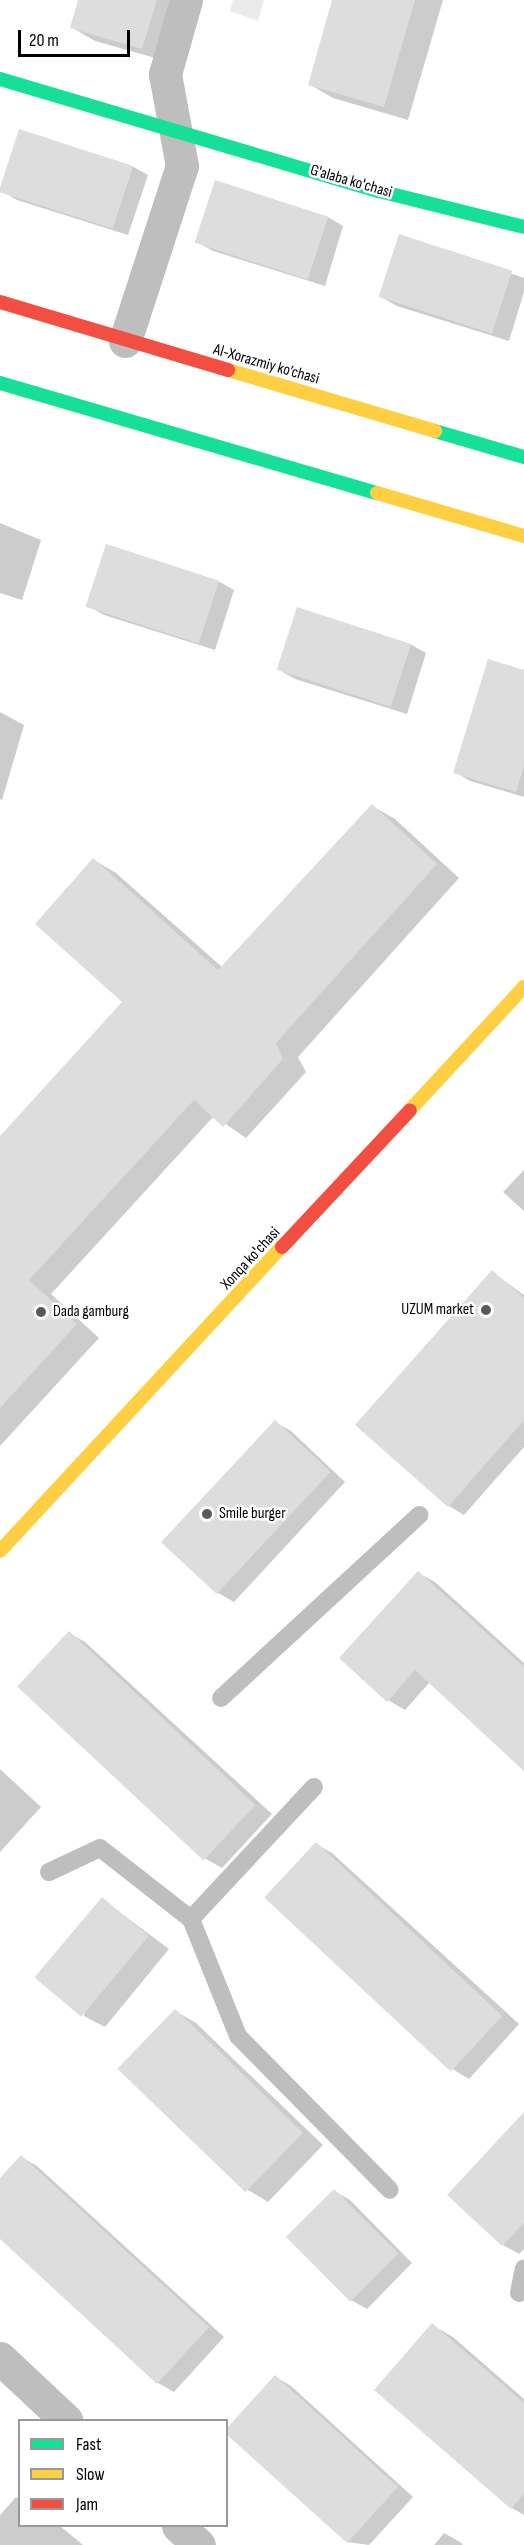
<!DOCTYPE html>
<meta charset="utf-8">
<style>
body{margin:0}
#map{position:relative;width:524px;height:2545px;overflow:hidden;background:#fff;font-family:"Sofia Sans Condensed",sans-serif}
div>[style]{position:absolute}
.green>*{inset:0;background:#eaeaea}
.shadow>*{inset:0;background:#0003}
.building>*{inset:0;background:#ddd;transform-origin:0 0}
.lane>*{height:18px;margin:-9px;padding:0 9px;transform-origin:9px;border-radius:9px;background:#bebebe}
.street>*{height:33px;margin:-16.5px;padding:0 16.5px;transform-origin:16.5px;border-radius:16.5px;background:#bebebe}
.fast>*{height:14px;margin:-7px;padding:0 7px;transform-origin:7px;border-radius:7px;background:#16e098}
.slow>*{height:14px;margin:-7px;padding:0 7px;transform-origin:7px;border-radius:7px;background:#ffcf43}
.jam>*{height:14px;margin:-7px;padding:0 7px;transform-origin:7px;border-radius:7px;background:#f24e42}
.dots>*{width:16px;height:16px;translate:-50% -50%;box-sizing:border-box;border:3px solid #fff;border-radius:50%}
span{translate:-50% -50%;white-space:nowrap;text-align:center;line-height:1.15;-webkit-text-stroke:5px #fff;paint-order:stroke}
.street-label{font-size:16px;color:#000}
.poi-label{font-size:16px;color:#000}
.right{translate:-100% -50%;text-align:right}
.left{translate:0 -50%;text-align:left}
.legend{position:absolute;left:18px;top:2419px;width:210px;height:108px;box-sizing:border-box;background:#fff;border:2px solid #999;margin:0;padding:8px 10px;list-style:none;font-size:18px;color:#000}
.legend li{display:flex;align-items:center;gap:12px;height:30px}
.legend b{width:30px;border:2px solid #999}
.scale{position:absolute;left:18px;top:30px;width:112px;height:27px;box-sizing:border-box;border:3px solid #000;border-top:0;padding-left:8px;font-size:18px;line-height:21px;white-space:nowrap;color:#000;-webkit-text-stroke:4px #fff;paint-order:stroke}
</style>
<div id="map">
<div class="green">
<div style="clip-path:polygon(233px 0,264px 0,258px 21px,230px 11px)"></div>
</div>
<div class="shadow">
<div style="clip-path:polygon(79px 0,184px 0,166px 61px,95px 41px,71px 27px)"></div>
<div style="clip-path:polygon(334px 0,443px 0,408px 120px,333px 98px,309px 84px)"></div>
<div style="clip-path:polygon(132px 166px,148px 175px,128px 235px,17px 200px,2px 191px)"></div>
<div style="clip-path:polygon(216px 182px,328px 217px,343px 226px,325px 286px,213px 251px,197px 242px)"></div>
<div style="clip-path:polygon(400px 236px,524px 278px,524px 292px,509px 341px,397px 306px,381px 297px)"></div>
<div style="clip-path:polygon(0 523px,41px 540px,22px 600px,0 593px)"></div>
<div style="clip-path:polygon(218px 581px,234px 590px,215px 650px,104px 615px,88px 606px)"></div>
<div style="clip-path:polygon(410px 644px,426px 653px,407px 714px,295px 679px,279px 670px)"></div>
<div style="clip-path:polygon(524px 672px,524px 797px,470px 781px,455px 772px)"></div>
<div style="clip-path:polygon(0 712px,24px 725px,2px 800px,0 799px)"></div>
<div style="clip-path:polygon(372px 806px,395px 819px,459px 878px,298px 1057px,306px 1072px,246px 1138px,214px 1116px,51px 1294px,99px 1338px,0 1446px,0 1138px,125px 1002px,94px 860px,116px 873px,222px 967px)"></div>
<div style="clip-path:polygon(524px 1170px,524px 1211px,503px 1192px)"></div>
<div style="clip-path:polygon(492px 1272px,524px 1295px,524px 1447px,464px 1515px,449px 1506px)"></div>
<div style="clip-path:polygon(275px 1422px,291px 1431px,345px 1482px,234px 1602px,218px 1593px,164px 1542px)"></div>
<div style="clip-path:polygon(418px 1573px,435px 1582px,524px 1663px,524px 1769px,430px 1682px,405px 1710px,388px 1700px)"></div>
<div style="clip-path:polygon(69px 1633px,85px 1642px,272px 1814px,222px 1868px,206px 1859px,19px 1687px)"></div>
<div style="clip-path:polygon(0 1769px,41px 1807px,0 1852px)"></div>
<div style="clip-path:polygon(316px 1844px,332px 1853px,519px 2024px,469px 2079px,454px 2070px)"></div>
<div style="clip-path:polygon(102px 1899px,169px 1949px,105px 2027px,84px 2016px)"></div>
<div style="clip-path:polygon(175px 2011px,196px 2023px,323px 2145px,268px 2202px,248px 2190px)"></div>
<div style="clip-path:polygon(524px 2114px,524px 2249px,519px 2254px,503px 2245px,449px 2194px)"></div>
<div style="clip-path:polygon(21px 2157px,37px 2166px,224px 2337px,174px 2392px,158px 2383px,0 2237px,0 2180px)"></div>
<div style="clip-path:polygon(334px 2191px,350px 2200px,412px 2263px,367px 2309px,351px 2300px)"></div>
<div style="clip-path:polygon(432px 2325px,453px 2337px,524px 2399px,524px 2515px,512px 2508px)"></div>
<div style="clip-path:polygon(276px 2377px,291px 2386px,413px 2497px,369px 2545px,348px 2542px)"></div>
<div style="clip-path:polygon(16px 2497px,20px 2499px,20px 2526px,60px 2526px,83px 2545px,0 2545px,0 2515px)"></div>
<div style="clip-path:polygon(444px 2533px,460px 2542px,463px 2545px,434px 2545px)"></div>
</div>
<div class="building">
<div style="clip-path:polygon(78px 0,157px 0,142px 49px,70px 28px)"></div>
<div style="clip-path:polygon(332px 0,415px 0,384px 107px,308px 85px)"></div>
<div style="left:19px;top:129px;width:120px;height:66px;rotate:18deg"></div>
<div style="left:215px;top:180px;width:119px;height:66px;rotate:18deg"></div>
<div style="left:399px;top:234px;width:119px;height:66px;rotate:18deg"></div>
<div style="left:106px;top:544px;width:119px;height:66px;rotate:18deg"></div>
<div style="left:297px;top:607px;width:120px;height:66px;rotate:18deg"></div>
<div style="clip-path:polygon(488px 659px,524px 670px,524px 766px,516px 792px,453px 773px)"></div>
<div style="clip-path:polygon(372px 804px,437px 864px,276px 1043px,283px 1059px,223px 1127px,194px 1100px,29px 1280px,77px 1324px,0 1408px,0 1136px,122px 1002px,35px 924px,93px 858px,218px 970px)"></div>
<div style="clip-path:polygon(492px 1270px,524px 1298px,524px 1420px,448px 1507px,355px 1425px)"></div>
<div style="left:275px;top:1420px;width:76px;height:167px;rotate:43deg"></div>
<div style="clip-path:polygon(418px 1571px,524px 1667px,524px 1771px,415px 1670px,387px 1702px,339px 1658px)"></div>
<div style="left:69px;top:1631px;width:255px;height:76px;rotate:43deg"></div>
<div style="left:316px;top:1842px;width:255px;height:76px;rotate:43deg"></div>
<div style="left:102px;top:1897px;width:61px;height:105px;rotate:40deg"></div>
<div style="left:175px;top:2009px;width:178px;height:83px;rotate:44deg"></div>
<div style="clip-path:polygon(524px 2112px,524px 2223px,502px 2246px,447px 2195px)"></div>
<div style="clip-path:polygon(21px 2155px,209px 2327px,157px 2384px,0 2239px,0 2178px)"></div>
<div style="left:334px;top:2189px;width:91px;height:68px;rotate:45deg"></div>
<div style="clip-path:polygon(432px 2323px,524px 2403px,524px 2494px,511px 2509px,374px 2390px)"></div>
<div style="clip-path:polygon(275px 2375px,398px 2487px,347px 2543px,226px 2434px,226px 2429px)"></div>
</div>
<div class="lane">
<div style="left:221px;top:1698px;width:270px;rotate:-42.7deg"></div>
<div style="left:314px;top:1787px;width:180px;rotate:133deg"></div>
<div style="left:191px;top:1919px;width:126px;rotate:68.1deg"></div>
<div style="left:238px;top:2036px;width:216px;rotate:45.4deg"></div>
<div style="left:49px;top:1872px;width:56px;rotate:-25.2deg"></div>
<div style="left:100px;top:1848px;width:115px;rotate:38deg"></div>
<div style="left:519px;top:2293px;width:25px;rotate:-79deg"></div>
</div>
<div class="street">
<div style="left:125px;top:341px;width:184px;rotate:-72deg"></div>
<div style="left:182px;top:166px;width:94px;rotate:-100.5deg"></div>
<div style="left:165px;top:74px;width:77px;rotate:-74.2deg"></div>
<div style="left:0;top:2358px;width:91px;rotate:43.2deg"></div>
<div style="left:178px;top:2526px;width:28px;rotate:42deg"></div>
</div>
<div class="fast">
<div style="left:0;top:79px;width:395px;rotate:16.5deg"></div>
<div style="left:379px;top:191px;width:149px;rotate:13.9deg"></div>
<div style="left:0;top:383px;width:393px;rotate:16.3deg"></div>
<div style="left:435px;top:431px;width:93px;rotate:16.3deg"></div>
</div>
<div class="slow">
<div style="left:228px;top:370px;width:216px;rotate:16.4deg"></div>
<div style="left:377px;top:493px;width:153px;rotate:16.3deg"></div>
<div style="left:410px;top:1110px;width:168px;rotate:-47.2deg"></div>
<div style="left:0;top:1551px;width:415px;rotate:-47.2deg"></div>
</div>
<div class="jam">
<div style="left:0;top:302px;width:238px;rotate:16.6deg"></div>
<div style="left:282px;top:1247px;width:187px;rotate:-46.9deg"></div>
</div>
<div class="dots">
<div style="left:486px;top:1310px;background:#595959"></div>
<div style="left:41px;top:1312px;background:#595959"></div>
<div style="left:207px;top:1514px;background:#595959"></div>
</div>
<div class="street-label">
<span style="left:351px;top:182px;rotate:16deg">G'alaba ko'chasi</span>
<span style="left:266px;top:365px;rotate:16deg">Al-Xorazmiy ko’chasi</span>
<span style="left:251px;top:1259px;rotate:-47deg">Xonqa ko'chasi</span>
</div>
<div class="poi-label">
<span class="right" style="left:474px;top:1310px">UZUM market</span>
<span class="left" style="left:53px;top:1312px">Dada gamburg</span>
<span class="left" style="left:219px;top:1514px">Smile burger</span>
</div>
<ul class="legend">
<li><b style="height:8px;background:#16e098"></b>Fast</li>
<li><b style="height:8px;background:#ffcf43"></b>Slow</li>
<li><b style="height:8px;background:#f24e42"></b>Jam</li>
</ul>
<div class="scale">20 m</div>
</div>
